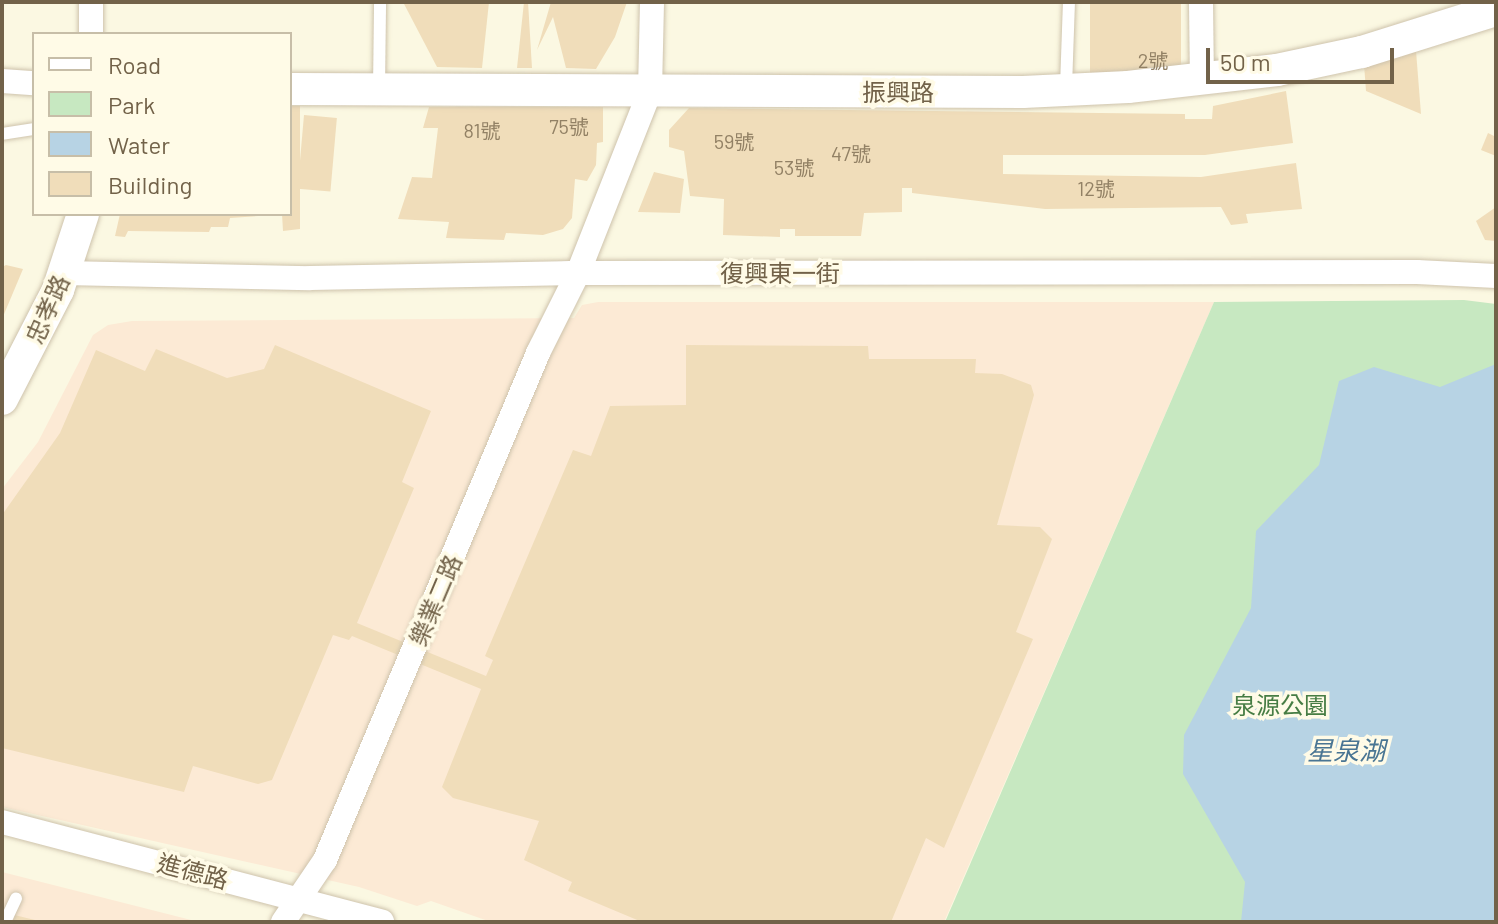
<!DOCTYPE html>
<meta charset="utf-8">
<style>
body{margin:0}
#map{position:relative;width:1498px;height:924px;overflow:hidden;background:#fbf8e2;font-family:Barlow,"Noto Sans TC",sans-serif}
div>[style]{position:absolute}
.commercial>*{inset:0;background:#fcead5}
.green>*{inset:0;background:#c7e8c1}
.water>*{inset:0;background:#b7d3e4}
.building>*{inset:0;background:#f0ddba;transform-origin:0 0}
.roads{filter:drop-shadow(0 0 2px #cec3ac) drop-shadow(0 0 2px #cec3ac)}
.lane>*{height:12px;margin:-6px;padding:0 6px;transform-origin:6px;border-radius:6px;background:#fff}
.street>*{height:24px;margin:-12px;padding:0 12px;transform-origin:12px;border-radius:12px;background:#fff}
.secondary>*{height:32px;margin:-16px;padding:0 16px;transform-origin:16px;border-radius:16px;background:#fff}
span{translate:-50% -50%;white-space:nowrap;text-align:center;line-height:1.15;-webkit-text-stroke:7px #fffbe7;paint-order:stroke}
.number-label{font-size:20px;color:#928165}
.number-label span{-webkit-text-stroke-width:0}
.street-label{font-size:24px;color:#726249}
.park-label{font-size:24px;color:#477d44}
.water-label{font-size:26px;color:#497593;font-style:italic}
.frame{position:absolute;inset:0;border:4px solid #726249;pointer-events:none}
.legend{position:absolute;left:32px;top:32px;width:260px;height:184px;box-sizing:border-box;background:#fffbe7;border:2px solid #c7bea8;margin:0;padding:10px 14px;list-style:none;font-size:24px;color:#726249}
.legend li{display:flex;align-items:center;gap:16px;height:40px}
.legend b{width:40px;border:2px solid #c7bea8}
.scale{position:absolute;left:1206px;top:48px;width:188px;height:36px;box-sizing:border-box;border:4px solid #726249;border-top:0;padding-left:10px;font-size:24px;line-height:28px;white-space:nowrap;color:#726249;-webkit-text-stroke:6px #fffbe7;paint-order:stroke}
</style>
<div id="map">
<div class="commercial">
<div style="clip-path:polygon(598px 302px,1214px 302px,944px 922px,491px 922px,431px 901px,417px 906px,359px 887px,2px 807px,2px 489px,38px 442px,93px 335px,108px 325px,132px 321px,574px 318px,582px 305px)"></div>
<div style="clip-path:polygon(2px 872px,199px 922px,2px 922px)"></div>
</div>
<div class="green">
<div style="clip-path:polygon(1464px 300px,1496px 304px,1496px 922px,945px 922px,1214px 302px)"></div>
</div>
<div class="water">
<div style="clip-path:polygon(1496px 364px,1496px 922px,1241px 922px,1245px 882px,1183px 774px,1184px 735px,1251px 608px,1256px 531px,1319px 465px,1339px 381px,1374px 367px,1440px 387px)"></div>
</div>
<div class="building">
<div style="clip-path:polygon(403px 2px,489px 2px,482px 68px,437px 67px)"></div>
<div style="clip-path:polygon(524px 2px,528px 2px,532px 68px,517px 68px)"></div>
<div style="clip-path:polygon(551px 2px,627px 2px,615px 37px,596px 69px,566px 68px,553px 17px,537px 50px)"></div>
<div style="left:1090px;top:2px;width:91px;height:71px"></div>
<div style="clip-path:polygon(1416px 51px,1421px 114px,1366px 91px,1364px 64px)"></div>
<div style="clip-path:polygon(1286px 91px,1293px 143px,1205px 155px,1003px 155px,1003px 174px,1201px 177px,1296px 163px,1302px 209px,1246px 214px,1248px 223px,1231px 225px,1221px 207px,1045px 209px,912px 193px,912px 188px,902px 188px,902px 212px,864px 213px,861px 236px,795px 236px,795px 229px,780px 229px,780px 237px,723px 235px,724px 199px,690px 196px,684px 151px,669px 147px,669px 130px,689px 108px,1185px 114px,1185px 119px,1212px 119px,1213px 106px)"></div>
<div style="clip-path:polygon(290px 106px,300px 106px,300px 229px,283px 231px,282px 214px,290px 214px)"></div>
<div style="clip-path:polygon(429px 107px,603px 107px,603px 142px,597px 143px,596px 165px,587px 181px,575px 179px,572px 218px,563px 229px,543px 235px,506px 233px,504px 240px,446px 238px,449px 222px,398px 219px,412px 177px,432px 178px,438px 128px,423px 128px)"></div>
<div style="left:304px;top:115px;width:33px;height:74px;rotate:5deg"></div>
<div style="clip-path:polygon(1488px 133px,1496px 137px,1496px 156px,1481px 150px)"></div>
<div style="clip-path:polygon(654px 172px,684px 179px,680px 213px,638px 212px)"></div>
<div style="clip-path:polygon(1496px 207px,1496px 241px,1485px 240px,1476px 221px)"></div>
<div style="clip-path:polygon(120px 214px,258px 214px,258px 216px,230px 218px,228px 227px,211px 227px,209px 232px,128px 231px,125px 237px,115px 236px)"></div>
<div style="clip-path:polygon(6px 265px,23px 269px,2px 319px,2px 267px)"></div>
<div style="clip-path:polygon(275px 345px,431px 411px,402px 482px,414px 488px,357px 623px,486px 676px,493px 660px,485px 656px,573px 450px,591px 456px,610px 406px,686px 405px,686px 345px,868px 346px,869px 359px,976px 359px,975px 373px,1002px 374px,1031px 385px,1034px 395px,997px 525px,1040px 527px,1052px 539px,1016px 632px,1033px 639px,944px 848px,926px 838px,891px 922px,642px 922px,568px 891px,572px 882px,524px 860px,539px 821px,453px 798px,442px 787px,481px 689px,352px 636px,349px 640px,333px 635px,272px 780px,258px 784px,193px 766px,184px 792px,2px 748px,2px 515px,60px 433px,96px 350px,145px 371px,156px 349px,227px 378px,264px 369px)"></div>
<div style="clip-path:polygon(2px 912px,39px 921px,39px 922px,2px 922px)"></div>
</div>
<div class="roads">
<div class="lane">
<div style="left:1066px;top:87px;width:85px;rotate:-88deg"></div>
<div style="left:379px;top:89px;width:87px;rotate:-89.3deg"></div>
<div style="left:2px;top:134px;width:32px;rotate:-9deg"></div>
<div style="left:5px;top:922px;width:26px;rotate:-65deg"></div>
</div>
<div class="street">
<div style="left:91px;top:2px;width:32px;rotate:90deg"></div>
<div style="left:1201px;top:2px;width:78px;rotate:89.3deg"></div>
<div style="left:2px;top:81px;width:32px;rotate:4deg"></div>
<div style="left:64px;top:273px;width:246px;rotate:1.2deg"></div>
<div style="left:310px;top:278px;width:268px;rotate:-1.1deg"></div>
<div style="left:578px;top:273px;width:839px;rotate:-0.07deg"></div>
<div style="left:1417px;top:272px;width:79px;rotate:2.9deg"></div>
<div style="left:2px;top:822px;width:393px;rotate:14.7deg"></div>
<div style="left:283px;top:922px;width:75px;rotate:-55.9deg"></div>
<div style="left:325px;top:860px;width:550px;rotate:-67.21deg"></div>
<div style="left:538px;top:353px;width:89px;rotate:-63.4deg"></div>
<div style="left:578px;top:273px;width:196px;rotate:-68.4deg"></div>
<div style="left:650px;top:91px;width:89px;rotate:-88.7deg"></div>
</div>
<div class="secondary">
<div style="left:290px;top:89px;width:733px;rotate:0.23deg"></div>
<div style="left:1023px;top:92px;width:105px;rotate:-2.7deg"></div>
<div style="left:1128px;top:87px;width:150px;rotate:-6.5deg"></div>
<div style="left:1277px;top:70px;width:87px;rotate:-12deg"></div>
<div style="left:1362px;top:52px;width:140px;rotate:-17.4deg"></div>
<div style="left:2px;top:399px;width:123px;rotate:-62.8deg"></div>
<div style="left:58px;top:290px;width:80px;rotate:-71.8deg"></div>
</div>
</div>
<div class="number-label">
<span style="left:1153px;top:60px">2號</span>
<span style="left:569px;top:126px">75號</span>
<span style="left:482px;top:130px">81號</span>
<span style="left:734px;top:141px">59號</span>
<span style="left:851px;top:153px">47號</span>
<span style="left:794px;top:167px">53號</span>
<span style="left:1096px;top:188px">12號</span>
</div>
<div class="street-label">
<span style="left:898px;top:92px">振興路</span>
<span style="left:780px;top:273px">復興東一街</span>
<span style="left:47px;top:309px;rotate:-66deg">忠孝路</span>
<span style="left:435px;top:600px;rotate:-67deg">樂業二路</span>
<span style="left:193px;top:871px;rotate:15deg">進德路</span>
</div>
<div class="park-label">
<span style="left:1280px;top:705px">泉源公園</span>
</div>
<div class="water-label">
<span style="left:1346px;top:750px">星泉湖</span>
</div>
<div class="frame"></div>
<ul class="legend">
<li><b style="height:10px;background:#fff"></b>Road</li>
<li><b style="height:22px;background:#c7e8c1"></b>Park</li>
<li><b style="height:22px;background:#b7d3e4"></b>Water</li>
<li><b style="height:22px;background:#f0ddba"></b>Building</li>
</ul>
<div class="scale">50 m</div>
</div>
